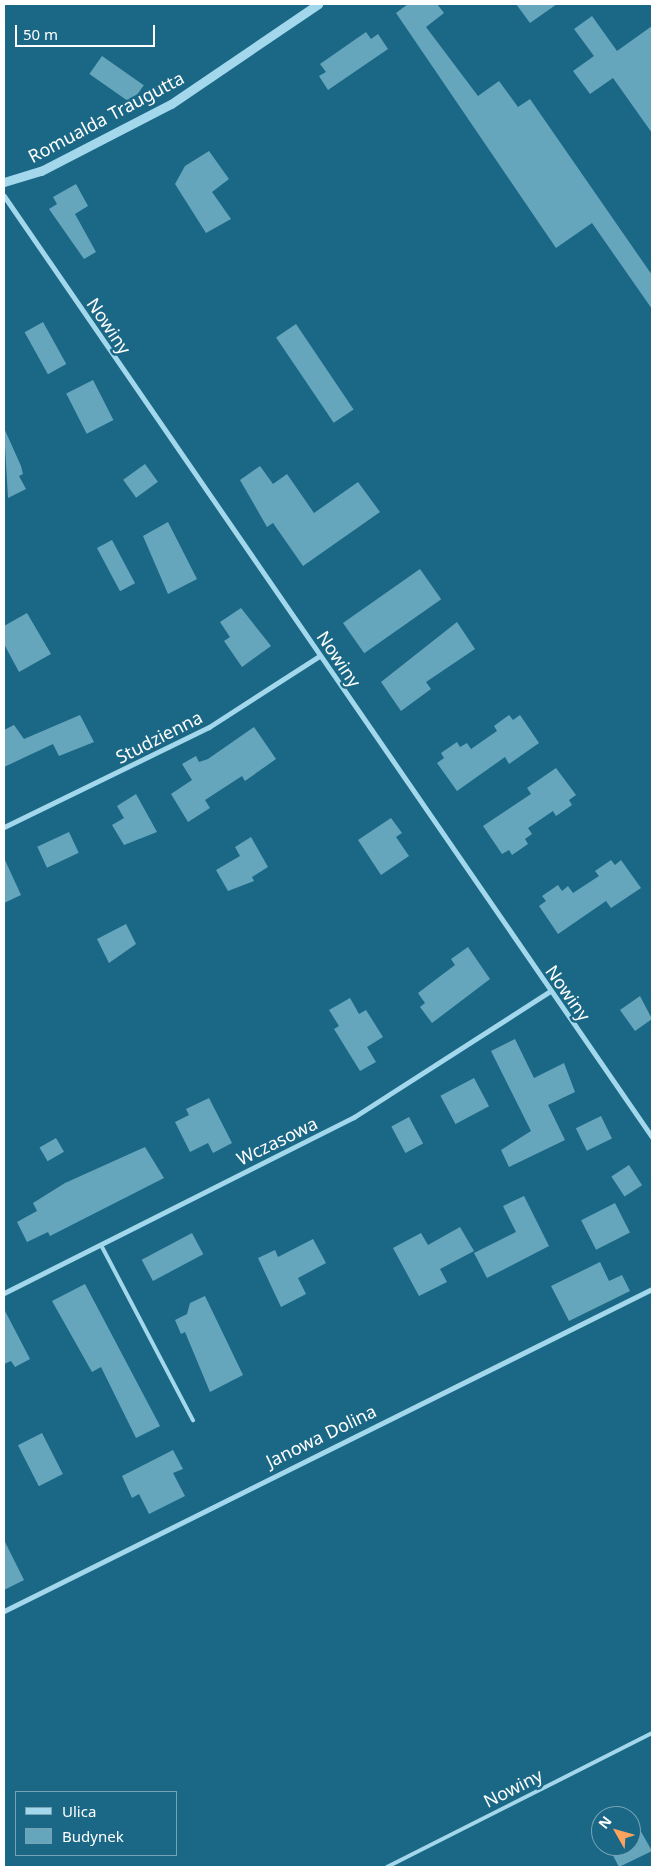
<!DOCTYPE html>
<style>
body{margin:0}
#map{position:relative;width:656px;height:1871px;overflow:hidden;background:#1b6886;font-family:"Noto Sans",sans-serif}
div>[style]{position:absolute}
.building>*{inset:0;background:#66a6bd;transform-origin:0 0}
.service>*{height:4px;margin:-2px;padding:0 2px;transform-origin:2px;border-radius:2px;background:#a3d8ec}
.minor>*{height:5px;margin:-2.5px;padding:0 2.5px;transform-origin:2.5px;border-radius:2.5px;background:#a3d8ec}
.tertiary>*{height:9px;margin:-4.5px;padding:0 4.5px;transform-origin:4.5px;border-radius:4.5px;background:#a3d8ec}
span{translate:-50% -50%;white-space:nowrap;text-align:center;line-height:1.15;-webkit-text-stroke:5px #1b6886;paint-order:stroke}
.street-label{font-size:18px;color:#fff}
.frame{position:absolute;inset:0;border:5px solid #fff;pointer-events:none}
.legend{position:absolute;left:15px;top:1791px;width:162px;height:65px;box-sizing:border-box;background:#1b6886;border:1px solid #76a4b6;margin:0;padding:6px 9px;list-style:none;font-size:15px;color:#fff}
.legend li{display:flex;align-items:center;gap:10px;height:25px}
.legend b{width:25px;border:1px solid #76a4b6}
.north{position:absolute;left:591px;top:1806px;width:50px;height:50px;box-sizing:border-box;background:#1b6886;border:1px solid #76a4b6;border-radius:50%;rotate:308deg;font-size:14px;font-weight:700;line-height:20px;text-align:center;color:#fff}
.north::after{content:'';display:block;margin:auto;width:18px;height:22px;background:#fda35f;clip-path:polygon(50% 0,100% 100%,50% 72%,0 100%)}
.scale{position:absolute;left:15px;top:25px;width:140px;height:22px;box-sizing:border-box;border:2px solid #fff;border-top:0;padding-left:6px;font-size:15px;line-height:18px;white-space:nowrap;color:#fff;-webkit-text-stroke:4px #1b6886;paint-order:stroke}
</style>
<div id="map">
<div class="building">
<div style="clip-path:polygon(408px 4px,437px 4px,444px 13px,426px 27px,478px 96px,499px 81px,518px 107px,530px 99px,652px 275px,652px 309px,592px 223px,556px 248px,396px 13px)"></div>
<div style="clip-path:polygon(516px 4px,557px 4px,530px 23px)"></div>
<div style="clip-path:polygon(592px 16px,617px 51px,652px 26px,652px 133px,613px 78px,590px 94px,573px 71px,594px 56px,574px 29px)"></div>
<div style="clip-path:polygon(366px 32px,371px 39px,378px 34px,388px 49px,328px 90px,319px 76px,326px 72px,320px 64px)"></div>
<div style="left:102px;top:56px;width:51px;height:22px;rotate:35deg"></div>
<div style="clip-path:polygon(209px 151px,229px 179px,212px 192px,231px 219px,206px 233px,175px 184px,185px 166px)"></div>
<div style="clip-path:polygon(76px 184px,88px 206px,75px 214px,96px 252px,84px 259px,49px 209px,57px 204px,53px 197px)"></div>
<div style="left:43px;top:322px;width:48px;height:21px;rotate:61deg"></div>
<div style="left:296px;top:324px;width:103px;height:24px;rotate:56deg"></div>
<div style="left:93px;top:380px;width:45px;height:30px;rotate:63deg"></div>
<div style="clip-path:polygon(4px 428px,21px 466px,23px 474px,19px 476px,26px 489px,8px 498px)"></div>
<div style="left:145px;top:464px;width:22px;height:27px;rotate:54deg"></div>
<div style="clip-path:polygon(260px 466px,273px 484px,287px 474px,314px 513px,358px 482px,380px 512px,303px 566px,273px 523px,267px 527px,240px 480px)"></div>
<div style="clip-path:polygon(168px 522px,197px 579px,168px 594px,143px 536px)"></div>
<div style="left:112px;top:540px;width:49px;height:17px;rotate:62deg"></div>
<div style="left:420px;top:569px;width:37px;height:94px;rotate:55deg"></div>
<div style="clip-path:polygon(241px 608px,271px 646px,242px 667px,224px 641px,230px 637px,220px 622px)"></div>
<div style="clip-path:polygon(27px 613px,51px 654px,19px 672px,4px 644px,4px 626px)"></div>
<div style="clip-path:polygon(457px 622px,475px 649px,426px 682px,431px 689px,401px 711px,381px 682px)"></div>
<div style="clip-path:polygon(80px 715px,94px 742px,59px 756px,53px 744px,4px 767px,4px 730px,14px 725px,24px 739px)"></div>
<div style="clip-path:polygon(509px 715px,513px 720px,520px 715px,539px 743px,509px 764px,505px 757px,457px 791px,437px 763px,444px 758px,441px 753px,457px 742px,460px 747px,467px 743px,471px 749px,497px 731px,494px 726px)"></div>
<div style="clip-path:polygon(254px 727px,276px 759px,245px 781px,242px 776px,205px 800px,210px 808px,188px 822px,171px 794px,192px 780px,182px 764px,196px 756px,199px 762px,208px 759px)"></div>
<div style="clip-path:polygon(556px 768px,576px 795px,569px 800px,572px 805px,556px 816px,553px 811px,528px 828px,532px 834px,525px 839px,528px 844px,512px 855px,509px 850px,502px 854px,483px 826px,531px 794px,527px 788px)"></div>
<div style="clip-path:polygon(136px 794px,157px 832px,124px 845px,112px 825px,124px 818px,117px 806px)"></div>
<div style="clip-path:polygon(391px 818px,402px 833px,396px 837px,409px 856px,381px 875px,358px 840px)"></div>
<div style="left:69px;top:832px;width:23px;height:35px;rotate:65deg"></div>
<div style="clip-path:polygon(251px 837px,268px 867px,252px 877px,254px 881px,228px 891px,216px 870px,240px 856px,235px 847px)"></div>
<div style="clip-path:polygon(4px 858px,21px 895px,4px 903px)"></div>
<div style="clip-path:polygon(611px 860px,615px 865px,621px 860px,641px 888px,611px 908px,606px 901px,558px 934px,539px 906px,546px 901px,542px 896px,558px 885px,562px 891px,568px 886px,573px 893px,599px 876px,595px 871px)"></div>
<div style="clip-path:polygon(126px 924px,136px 944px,109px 963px,97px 939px)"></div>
<div style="clip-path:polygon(468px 947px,490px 979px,432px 1023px,420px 1007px,425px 1003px,418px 993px,455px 965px,451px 959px)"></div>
<div style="clip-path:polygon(640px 996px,652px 1019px,635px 1031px,620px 1010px)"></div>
<div style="clip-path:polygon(350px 998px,359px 1014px,366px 1010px,383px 1037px,367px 1047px,376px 1062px,360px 1071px,334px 1029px,339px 1026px,329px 1010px)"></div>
<div style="clip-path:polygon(515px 1039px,534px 1078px,564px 1063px,575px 1092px,548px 1105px,565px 1140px,509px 1167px,501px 1150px,531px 1131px,491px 1051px)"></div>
<div style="left:474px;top:1078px;width:32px;height:38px;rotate:62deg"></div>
<div style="clip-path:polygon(209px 1098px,232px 1143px,213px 1153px,208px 1143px,190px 1152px,175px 1122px,189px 1115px,186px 1109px)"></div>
<div style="left:601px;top:1116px;width:25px;height:28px;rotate:64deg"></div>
<div style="left:409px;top:1117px;width:30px;height:20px;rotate:62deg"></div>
<div style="left:56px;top:1138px;width:16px;height:19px;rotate:60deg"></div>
<div style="clip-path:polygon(145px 1147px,164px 1178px,50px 1236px,48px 1232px,27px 1242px,17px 1222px,37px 1211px,33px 1203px,65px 1183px)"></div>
<div style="left:629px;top:1165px;width:24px;height:21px;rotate:57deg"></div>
<div style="clip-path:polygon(524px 1196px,549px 1246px,487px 1278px,474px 1253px,516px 1232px,503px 1206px)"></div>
<div style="left:615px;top:1203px;width:33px;height:38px;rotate:63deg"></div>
<div style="clip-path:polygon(460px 1227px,474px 1251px,440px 1269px,447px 1282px,419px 1296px,393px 1248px,421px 1233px,428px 1245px)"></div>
<div style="left:192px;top:1233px;width:24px;height:57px;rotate:62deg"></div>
<div style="clip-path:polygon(313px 1239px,326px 1263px,298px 1278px,306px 1294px,281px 1307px,258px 1258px,275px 1250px,278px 1257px)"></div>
<div style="clip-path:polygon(600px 1262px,609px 1281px,622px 1275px,630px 1291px,569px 1321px,551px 1286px)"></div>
<div style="clip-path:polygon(85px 1284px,160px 1426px,136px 1438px,101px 1367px,92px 1372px,52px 1301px)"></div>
<div style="clip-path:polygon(205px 1296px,243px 1375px,210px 1392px,185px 1332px,181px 1334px,175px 1320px,187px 1314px,190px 1303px)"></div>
<div style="clip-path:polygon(4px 1309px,30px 1359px,15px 1367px,11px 1361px,4px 1364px)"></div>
<div style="left:42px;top:1433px;width:46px;height:27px;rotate:63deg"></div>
<div style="clip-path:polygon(173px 1450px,183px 1469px,173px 1473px,185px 1496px,149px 1514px,139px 1494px,132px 1498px,122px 1476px)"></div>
<div style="clip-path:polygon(4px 1540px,24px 1580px,4px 1590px)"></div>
<div style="clip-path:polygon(631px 1814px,652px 1851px,619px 1867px,608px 1846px,631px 1846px)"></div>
</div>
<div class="service">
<div style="left:101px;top:1245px;width:198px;rotate:62.3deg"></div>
<div style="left:387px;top:1867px;width:297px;rotate:-26.8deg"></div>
</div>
<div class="minor">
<div style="left:4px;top:196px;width:1143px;rotate:55.45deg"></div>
<div style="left:4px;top:827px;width:228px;rotate:-26deg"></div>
<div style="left:209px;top:727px;width:131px;rotate:-32.8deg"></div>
<div style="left:4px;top:1293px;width:392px;rotate:-26.7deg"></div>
<div style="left:354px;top:1117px;width:232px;rotate:-32.7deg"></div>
<div style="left:4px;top:1611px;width:724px;rotate:-26.42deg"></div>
</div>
<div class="tertiary">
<div style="left:4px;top:182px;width:39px;rotate:-17deg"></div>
<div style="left:41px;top:171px;width:146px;rotate:-27.3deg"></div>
<div style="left:171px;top:104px;width:178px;rotate:-34.2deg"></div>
</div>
<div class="street-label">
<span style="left:106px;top:117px;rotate:-28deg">Romualda Traugutta</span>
<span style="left:109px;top:326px;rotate:56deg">Nowiny</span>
<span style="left:339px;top:659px;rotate:56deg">Nowiny</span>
<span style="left:159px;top:737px;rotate:-27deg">Studzienna</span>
<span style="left:568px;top:993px;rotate:55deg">Nowiny</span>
<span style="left:277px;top:1141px;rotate:-26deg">Wczasowa</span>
<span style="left:321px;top:1436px;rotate:-26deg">Janowa Dolina</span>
<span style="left:513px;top:1788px;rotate:-27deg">Nowiny</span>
</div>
<div class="frame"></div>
<ul class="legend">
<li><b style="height:6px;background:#a3d8ec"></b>Ulica</li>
<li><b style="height:14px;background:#66a6bd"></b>Budynek</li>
</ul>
<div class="north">N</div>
<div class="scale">50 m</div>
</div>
